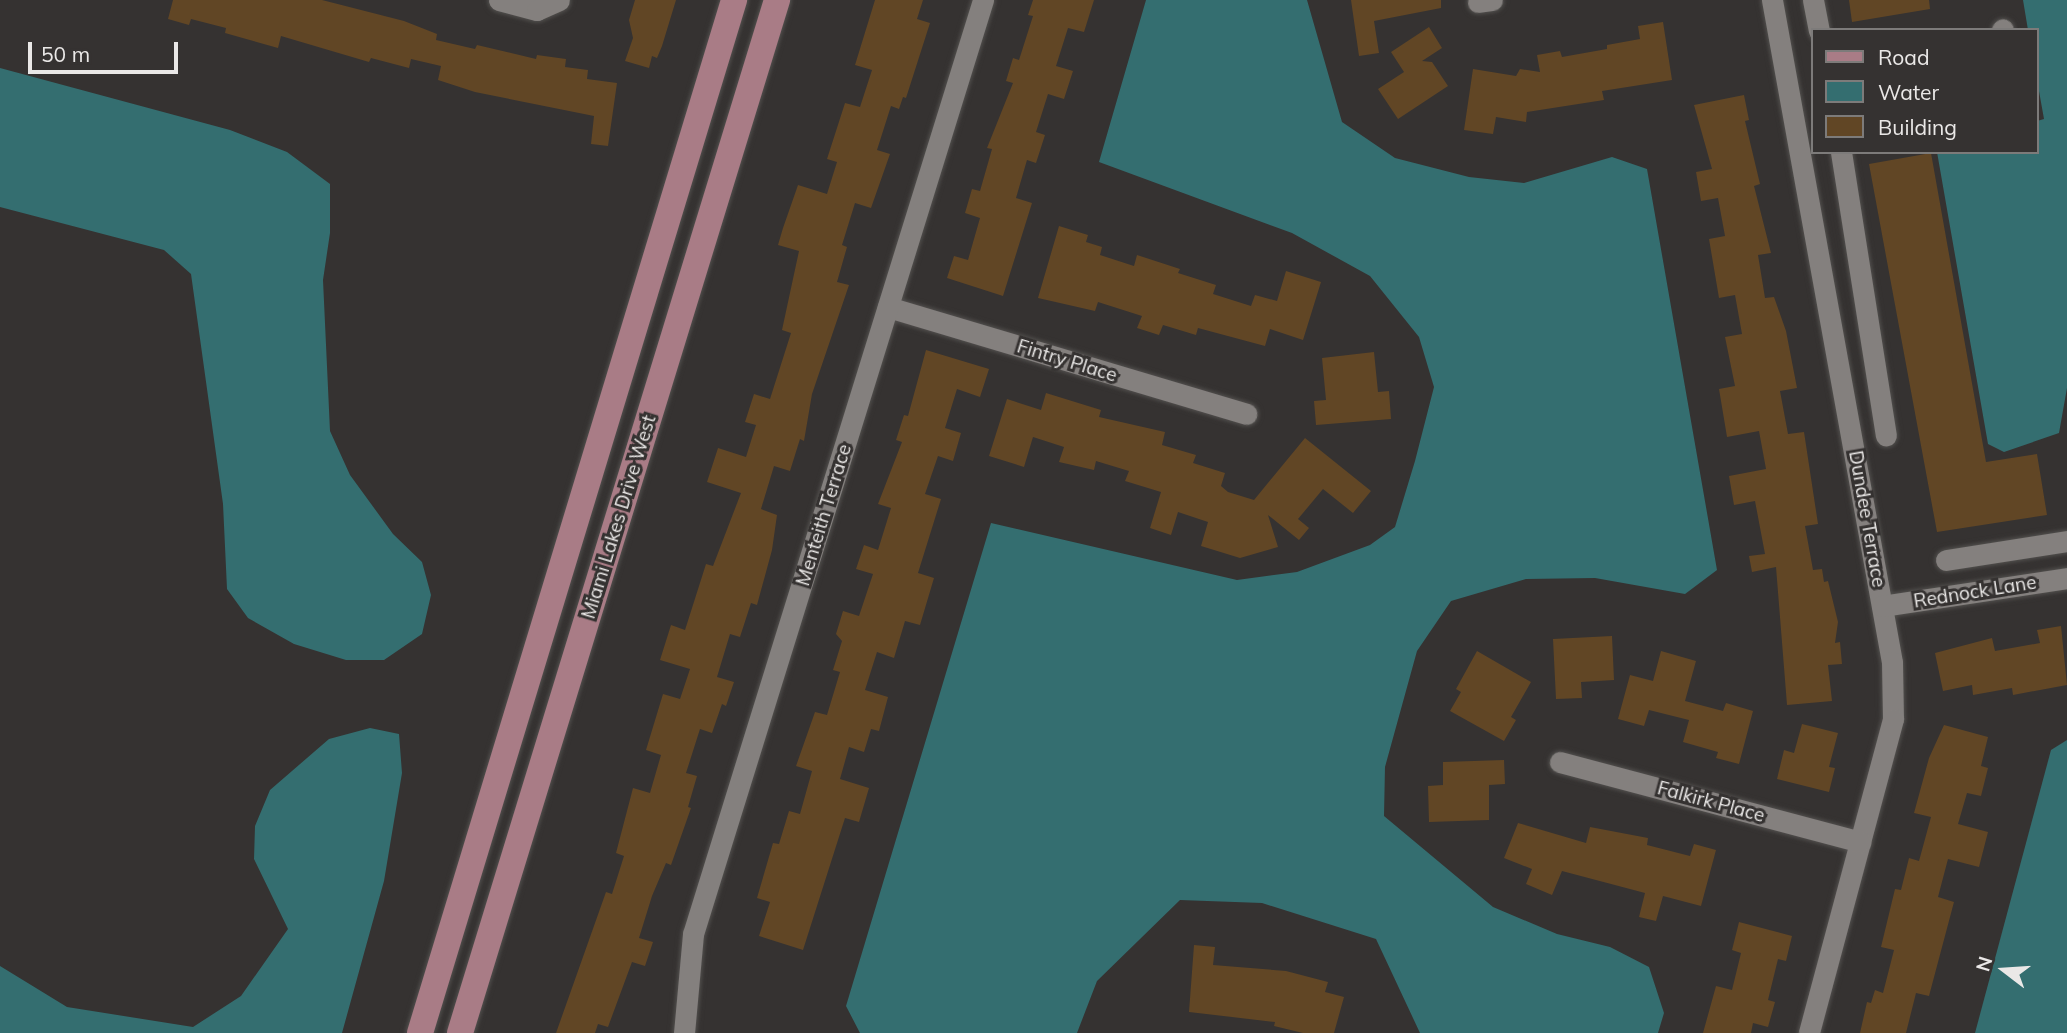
<!DOCTYPE html>
<style>
body{margin:0}
#map{position:relative;width:2067px;height:1033px;overflow:hidden;background:#353231;font-family:Mulish,sans-serif}
div>[style]{position:absolute}
.water>*{inset:0;background:#346e70}
.building>*{inset:0;background:#614625}
.roads{filter:drop-shadow(0 0 2px #52504e) drop-shadow(0 0 2px #52504e)}
.minor>*{height:21px;margin:-10.5px;padding:0 10.5px;transform-origin:10.5px;border-radius:10.5px;background:#84807e}
.major>*{height:26px;margin:-13px;padding:0 13px;transform-origin:13px;border-radius:13px;background:#a97c86}
span{translate:-50% -50%;white-space:nowrap;text-align:center;line-height:1.15;-webkit-text-stroke:6px #353231;paint-order:stroke}
.street-label{font-size:19px;color:#eae8e7}
.legend{position:absolute;left:1811px;top:28px;width:228px;height:126px;box-sizing:border-box;background:#353231;border:2px solid #7d7b7a;margin:0;padding:9px 12px;list-style:none;font-size:21px;color:#eae8e7}
.legend li{display:flex;align-items:center;gap:14px;height:35px}
.legend b{width:35px;border:2px solid #7d7b7a}
.north{position:absolute;left:1969px;top:935px;width:70px;height:70px;-webkit-text-stroke:5px #353231;paint-order:stroke;rotate:287deg;font-size:19px;font-weight:700;line-height:28px;text-align:center;color:#eae8e7}
.north::after{content:'';display:block;margin:auto;width:24px;height:32px;background:#eae8e7;clip-path:polygon(50% 0,100% 100%,50% 72%,0 100%)}
.scale{position:absolute;left:28px;top:42px;width:150px;height:32px;box-sizing:border-box;border:4px solid #eae8e7;border-top:0;padding-left:9px;font-size:21px;line-height:24px;white-space:nowrap;color:#eae8e7;-webkit-text-stroke:5px #353231;paint-order:stroke}
</style>
<div id="map">
<div class="water">
<div style="clip-path:polygon(1146px 0,1307px 0,1342px 122px,1395px 158px,1469px 177px,1524px 183px,1612px 157px,1647px 169px,1717px 570px,1685px 594px,1595px 578px,1526px 579px,1451px 601px,1417px 651px,1385px 767px,1384px 816px,1493px 907px,1557px 934px,1610px 947px,1649px 967px,1664px 1013px,1658px 1033px,1420px 1033px,1376px 939px,1262px 903px,1180px 900px,1097px 981px,1077px 1033px,860px 1033px,846px 1006px,991px 523px,1237px 580px,1297px 572px,1370px 545px,1395px 527px,1415px 461px,1434px 387px,1419px 337px,1370px 276px,1292px 233px,1099px 162px)"></div>
<div style="clip-path:polygon(2023px 0,2067px 0,2067px 388px,2059px 433px,2004px 452px,1988px 444px,1937px 152px,2037px 152px,2037px 121px,2044px 119px,2037px 80px,2037px 30px,2028px 30px)"></div>
<div style="clip-path:polygon(0 68px,230px 130px,287px 152px,330px 184px,330px 233px,323px 280px,330px 431px,350px 475px,393px 534px,422px 562px,431px 595px,422px 634px,384px 660px,346px 660px,294px 644px,248px 618px,227px 589px,223px 504px,191px 274px,164px 250px,0 207px)"></div>
<div style="clip-path:polygon(370px 728px,399px 734px,402px 773px,384px 881px,342px 1033px,0 1033px,0 966px,67px 1007px,193px 1027px,241px 996px,288px 929px,254px 859px,255px 826px,270px 790px,329px 739px)"></div>
<div style="clip-path:polygon(2067px 740px,2067px 1033px,1975px 1033px,2051px 750px)"></div>
</div>
<div class="building">
<div style="clip-path:polygon(173px 0,322px 0,404px 21px,437px 34px,436px 40px,475px 49px,477px 45px,536px 59px,537px 55px,566px 59px,565px 67px,588px 70px,587px 79px,617px 83px,608px 146px,591px 144px,594px 116px,475px 92px,438px 80px,441px 66px,411px 59px,409px 68px,371px 58px,369px 62px,281px 36px,278px 48px,225px 33px,226px 28px,191px 19px,189px 25px,168px 19px)"></div>
<div style="clip-path:polygon(635px 0,676px 0,662px 46px,657px 58px,652px 56px,649px 68px,625px 61px,633px 38px,629px 20px)"></div>
<div style="clip-path:polygon(875px 0,923px 0,917px 19px,930px 23px,906px 98px,903px 97px,899px 109px,891px 106px,877px 150px,890px 154px,871px 208px,855px 203px,842px 245px,847px 247px,837px 282px,849px 285px,812px 394px,804px 441px,800px 439px,790px 471px,774px 466px,761px 509px,777px 515px,772px 550px,757px 605px,751px 603px,740px 637px,730px 634px,717px 677px,734px 682px,726px 706px,722px 704px,712px 733px,700px 729px,686px 773px,697px 776px,688px 807px,691px 808px,671px 865px,666px 863px,652px 896px,639px 938px,653px 942px,645px 966px,632px 962px,608px 1027px,598px 1024px,595px 1033px,556px 1033px,606px 892px,612px 894px,624px 856px,616px 853px,633px 788px,650px 793px,661px 755px,646px 750px,663px 694px,680px 699px,690px 669px,660px 660px,671px 625px,685px 630px,706px 564px,713px 566px,741px 493px,707px 482px,718px 448px,746px 457px,756px 425px,745px 422px,754px 394px,770px 399px,791px 333px,782px 330px,799px 251px,778px 245px,783px 228px,798px 185px,827px 194px,837px 162px,827px 159px,845px 103px,860px 107px,872px 70px,855px 65px)"></div>
<div style="clip-path:polygon(1033px 0,1094px 0,1084px 32px,1068px 28px,1056px 66px,1073px 71px,1064px 99px,1048px 94px,1036px 132px,1045px 135px,1036px 163px,1027px 160px,1016px 198px,1032px 203px,1003px 296px,947px 278px,954px 256px,968px 260px,980px 218px,965px 213px,972px 189px,980px 191px,992px 149px,987px 148px,1013px 83px,1006px 81px,1013px 58px,1019px 60px,1033px 16px,1028px 15px)"></div>
<div style="clip-path:polygon(1351px 0,1441px 0,1441px 8px,1374px 21px,1379px 53px,1359px 56px)"></div>
<div style="clip-path:polygon(1849px 0,1929px 0,1930px 9px,1852px 22px)"></div>
<div style="clip-path:polygon(1663px 22px,1672px 80px,1602px 91px,1604px 100px,1527px 112px,1526px 122px,1496px 117px,1493px 134px,1464px 130px,1473px 69px,1516px 76px,1520px 69px,1540px 72px,1537px 55px,1560px 51px,1562px 57px,1607px 49px,1607px 45px,1640px 39px,1638px 26px)"></div>
<div style="clip-path:polygon(1429px 27px,1442px 48px,1422px 61px,1432px 62px,1448px 86px,1398px 119px,1378px 89px,1404px 72px,1391px 52px)"></div>
<div style="clip-path:polygon(1744px 95px,1749px 120px,1745px 121px,1760px 184px,1754px 186px,1771px 253px,1758px 255px,1765px 298px,1774px 297px,1786px 331px,1797px 388px,1780px 391px,1788px 434px,1804px 432px,1818px 524px,1805px 526px,1813px 570px,1822px 569px,1824px 582px,1828px 581px,1838px 622px,1835px 643px,1840px 642px,1842px 664px,1828px 665px,1832px 701px,1787px 705px,1776px 567px,1752px 572px,1749px 556px,1765px 554px,1755px 501px,1734px 505px,1729px 476px,1766px 469px,1759px 431px,1727px 437px,1719px 389px,1735px 386px,1725px 337px,1742px 334px,1735px 295px,1719px 298px,1709px 239px,1725px 236px,1718px 198px,1701px 201px,1696px 172px,1712px 169px,1694px 105px)"></div>
<div style="clip-path:polygon(1931px 153px,1986px 462px,2037px 454px,2047px 515px,1937px 532px,1869px 164px)"></div>
<div style="clip-path:polygon(1059px 226px,1088px 235px,1086px 242px,1102px 247px,1100px 255px,1134px 266px,1137px 255px,1180px 269px,1178px 273px,1216px 285px,1213px 294px,1251px 306px,1255px 295px,1277px 301px,1286px 271px,1321px 282px,1303px 340px,1270px 329px,1265px 346px,1198px 328px,1196px 335px,1163px 325px,1159px 335px,1137px 328px,1142px 316px,1098px 302px,1095px 311px,1038px 298px)"></div>
<div style="clip-path:polygon(926px 350px,989px 369px,980px 397px,957px 389px,945px 428px,961px 433px,953px 461px,938px 456px,925px 494px,941px 499px,918px 573px,934px 578px,920px 625px,905px 621px,894px 658px,877px 652px,865px 690px,888px 697px,879px 731px,871px 729px,864px 752px,849px 747px,840px 779px,869px 788px,859px 822px,845px 818px,803px 950px,759px 936px,770px 902px,757px 898px,773px 843px,779px 844px,789px 811px,800px 814px,812px 771px,796px 766px,815px 712px,827px 715px,840px 672px,833px 670px,842px 641px,836px 634px,843px 611px,859px 616px,873px 574px,856px 569px,864px 545px,878px 550px,891px 508px,878px 504px,902px 442px,896px 440px,904px 415px,908px 416px)"></div>
<div style="clip-path:polygon(1374px 352px,1378px 392px,1389px 391px,1391px 419px,1316px 425px,1314px 401px,1326px 400px,1322px 358px)"></div>
<div style="clip-path:polygon(1046px 393px,1101px 410px,1099px 417px,1165px 432px,1162px 445px,1196px 455px,1193px 463px,1225px 473px,1221px 486px,1228px 492px,1254px 500px,1305px 438px,1371px 491px,1353px 513px,1323px 489px,1298px 519px,1309px 528px,1299px 540px,1268px 515px,1278px 547px,1240px 558px,1201px 546px,1208px 522px,1178px 512px,1171px 535px,1150px 528px,1161px 492px,1125px 481px,1129px 471px,1096px 461px,1094px 470px,1059px 462px,1064px 447px,1033px 437px,1024px 467px,989px 456px,1007px 399px,1041px 410px)"></div>
<div style="clip-path:polygon(2061px 626px,2067px 685px,2013px 695px,2012px 688px,1973px 695px,1972px 685px,1943px 691px,1935px 653px,1992px 638px,1995px 651px,2040px 643px,2037px 630px)"></div>
<div style="clip-path:polygon(1612px 636px,1614px 680px,1581px 682px,1582px 698px,1556px 699px,1553px 639px)"></div>
<div style="clip-path:polygon(1477px 651px,1531px 682px,1511px 717px,1516px 720px,1504px 741px,1450px 711px,1461px 692px,1456px 689px)"></div>
<div style="clip-path:polygon(1661px 651px,1696px 661px,1685px 701px,1723px 711px,1726px 703px,1753px 711px,1739px 764px,1716px 758px,1718px 752px,1683px 742px,1689px 720px,1649px 710px,1644px 726px,1618px 719px,1630px 675px,1653px 681px)"></div>
<div style="clip-path:polygon(1802px 724px,1838px 733px,1829px 767px,1835px 768px,1829px 792px,1777px 779px,1784px 750px,1794px 753px)"></div>
<div style="clip-path:polygon(1944px 725px,1988px 737px,1981px 766px,1988px 768px,1981px 796px,1967px 793px,1958px 824px,1988px 832px,1979px 867px,1948px 859px,1938px 897px,1954px 902px,1929px 996px,1916px 993px,1906px 1033px,1860px 1033px,1867px 1002px,1871px 1003px,1875px 990px,1883px 993px,1894px 950px,1881px 947px,1895px 889px,1901px 890px,1909px 858px,1919px 861px,1931px 817px,1914px 813px,1929px 758px)"></div>
<div style="clip-path:polygon(1504px 760px,1505px 784px,1489px 785px,1489px 820px,1429px 822px,1428px 786px,1443px 785px,1443px 762px)"></div>
<div style="clip-path:polygon(1518px 823px,1586px 843px,1590px 827px,1648px 838px,1647px 845px,1690px 856px,1694px 844px,1716px 850px,1701px 906px,1663px 896px,1656px 921px,1639px 917px,1645px 893px,1562px 871px,1552px 895px,1526px 884px,1532px 869px,1504px 858px)"></div>
<div style="clip-path:polygon(1739px 922px,1792px 936px,1786px 961px,1778px 959px,1768px 1000px,1775px 1002px,1768px 1027px,1753px 1023px,1751px 1033px,1703px 1033px,1716px 986px,1732px 990px,1741px 953px,1732px 950px)"></div>
<div style="clip-path:polygon(1194px 945px,1215px 947px,1213px 965px,1286px 971px,1328px 982px,1325px 992px,1344px 997px,1334px 1033px,1303px 1033px,1274px 1026px,1275px 1022px,1189px 1012px)"></div>
</div>
<div class="roads">
<div class="minor">
<div style="left:499px;top:0;width:39px;rotate:15deg"></div>
<div style="left:537px;top:10px;width:24px;rotate:-24deg"></div>
<div style="left:1772px;top:0;width:673px;rotate:79.73deg"></div>
<div style="left:1892px;top:662px;width:57px;rotate:89deg"></div>
<div style="left:1893px;top:719px;width:325px;rotate:105deg"></div>
<div style="left:1813px;top:0;width:31px;rotate:79deg"></div>
<div style="left:1478px;top:2px;width:14px;rotate:-8deg"></div>
<div style="left:2002px;top:30px;width:1px;rotate:-45deg"></div>
<div style="left:1841px;top:152px;width:287px;rotate:81deg"></div>
<div style="left:888px;top:307px;width:374px;rotate:16.6deg"></div>
<div style="left:1946px;top:560px;width:122px;rotate:-8.9deg"></div>
<div style="left:1882px;top:606px;width:187px;rotate:-8.6deg"></div>
<div style="left:1560px;top:762px;width:311px;rotate:14.9deg"></div>
<div style="left:684px;top:1033px;width:99px;rotate:-84.8deg"></div>
<div style="left:693px;top:934px;width:978px;rotate:-72.75deg"></div>
</div>
<div class="major">
<div style="left:420px;top:1033px;width:1080px;rotate:-73.09deg"></div>
<div style="left:460px;top:1033px;width:1081px;rotate:-72.94deg"></div>
</div>
</div>
<div class="street-label">
<span style="left:1067px;top:361px;rotate:17deg">Fintry Place</span>
<span style="left:824px;top:515px;rotate:-73deg">Menteith Terrace</span>
<span style="left:619px;top:517px;rotate:-73deg">Miami Lakes Drive West</span>
<span style="left:1867px;top:519px;rotate:80deg">Dundee Terrace</span>
<span style="left:1975px;top:592px;rotate:-9deg">Rednock Lane</span>
<span style="left:1711px;top:802px;rotate:15deg">Falkirk Place</span>
</div>
<ul class="legend">
<li><b style="height:9px;background:#a97c86"></b>Road</li>
<li><b style="height:19px;background:#346e70"></b>Water</li>
<li><b style="height:19px;background:#614625"></b>Building</li>
</ul>
<div class="north">N</div>
<div class="scale">50 m</div>
</div>
